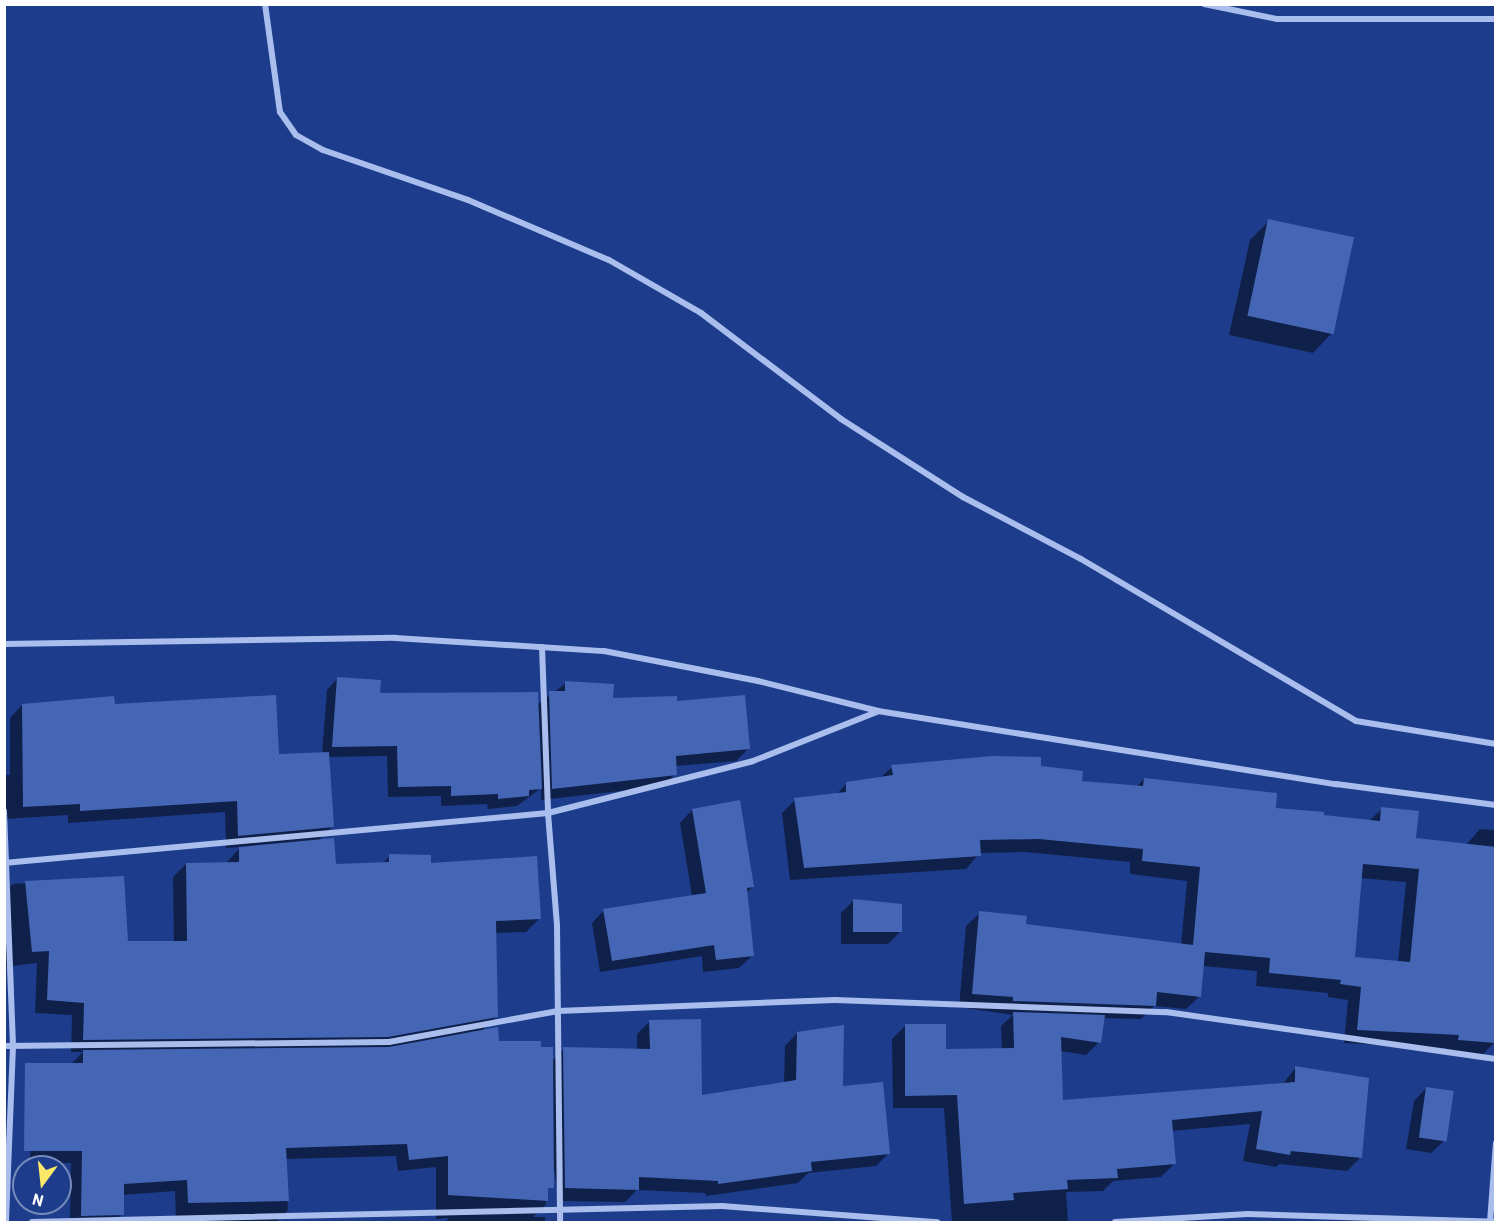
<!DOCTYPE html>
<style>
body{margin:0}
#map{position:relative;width:1500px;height:1227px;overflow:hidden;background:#1d3d8c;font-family:Barlow,sans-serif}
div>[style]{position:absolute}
.shadow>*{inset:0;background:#0007}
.building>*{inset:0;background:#4566b4;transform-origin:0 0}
.minor>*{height:6px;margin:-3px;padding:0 3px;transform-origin:3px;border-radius:3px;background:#aabeed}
span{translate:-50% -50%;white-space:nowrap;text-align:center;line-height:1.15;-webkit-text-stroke:6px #1d3d8c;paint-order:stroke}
.frame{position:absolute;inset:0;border:6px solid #fff;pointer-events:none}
.north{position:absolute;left:12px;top:1155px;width:60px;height:60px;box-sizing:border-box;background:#1d3d8c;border:2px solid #778bba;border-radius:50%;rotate:195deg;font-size:16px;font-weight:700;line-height:24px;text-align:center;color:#fff}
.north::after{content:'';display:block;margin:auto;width:21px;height:27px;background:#fce868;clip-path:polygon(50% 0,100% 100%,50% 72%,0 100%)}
</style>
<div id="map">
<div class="shadow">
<div style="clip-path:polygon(1269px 221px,1331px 334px,1313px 353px,1229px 335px,1250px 240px)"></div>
<div style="clip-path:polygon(337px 679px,378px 695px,537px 705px,566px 683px,611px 700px,676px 702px,748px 749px,736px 761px,675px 766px,675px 774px,664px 786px,541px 800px,541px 788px,517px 806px,488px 809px,487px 804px,441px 806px,441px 796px,388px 797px,387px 756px,328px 757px,332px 827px,318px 841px,335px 866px,382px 864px,390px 856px,430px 865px,539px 919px,526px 932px,495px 933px,497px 1016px,481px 1032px,497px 1043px,540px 1048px,552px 1061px,564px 1049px,637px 1050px,637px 1034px,650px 1021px,701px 1097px,784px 1083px,785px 1046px,797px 1033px,889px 1153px,876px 1166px,808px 1173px,798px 1183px,706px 1196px,705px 1193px,637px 1190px,625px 1202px,559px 1201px,547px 1124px,546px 1204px,533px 1217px,545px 1217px,545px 1222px,445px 1222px,449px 1218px,436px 1219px,436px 1167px,398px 1171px,396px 1156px,285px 1159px,288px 1210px,276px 1222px,176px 1222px,175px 1191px,122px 1195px,122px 1214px,114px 1222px,70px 1222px,71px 1163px,30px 1163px,33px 1076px,71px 1064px,83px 1052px,71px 1052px,72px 1015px,35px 1013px,37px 963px,4px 967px,4px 892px,13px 884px,122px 877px,126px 943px,174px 943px,173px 877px,186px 864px,226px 863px,241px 847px,226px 848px,225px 812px,68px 823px,68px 815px,4px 819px,4px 775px,10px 775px,10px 718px,22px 705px,113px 706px,278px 755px,322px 754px,327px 690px)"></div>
<div style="clip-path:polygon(evenodd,892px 767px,1040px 768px,1081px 782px,1136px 787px,1144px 779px,1274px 809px,1369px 821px,1382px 809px,1414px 840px,1466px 845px,1480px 829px,1496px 830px,1495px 1042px,1481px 1056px,1446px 1053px,1446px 1048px,1344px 1043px,1348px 1000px,1328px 997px,1328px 993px,1256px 986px,1257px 971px,1203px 966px,1200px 996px,1186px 1009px,1154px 1006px,1141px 1019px,1103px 1018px,1099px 1042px,1086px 1055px,1060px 1051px,1062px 1101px,1282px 1085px,1296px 1067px,1360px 1158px,1347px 1171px,1279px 1164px,1276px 1167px,1243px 1161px,1250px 1124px,1171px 1131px,1174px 1164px,1161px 1177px,1113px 1181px,1103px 1191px,1066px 1192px,1068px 1222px,952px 1222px,944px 1108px,893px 1108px,892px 1039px,905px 1026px,944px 1050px,1002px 1049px,1001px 1026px,1013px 1015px,959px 1007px,966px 926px,980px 913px,1025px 925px,1181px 945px,1187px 881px,1130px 874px,1130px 862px,1025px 852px,980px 853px,966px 869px,790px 880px,782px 813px,795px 800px,836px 795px,846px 784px,880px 778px,892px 767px,1360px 878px,1406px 882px,1398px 962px,1353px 958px,1360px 878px)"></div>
<div style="clip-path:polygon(692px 810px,753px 887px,746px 893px,752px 956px,739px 968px,703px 972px,702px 956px,600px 972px,592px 923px,604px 910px,692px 896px,680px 823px)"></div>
<div style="clip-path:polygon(853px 901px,901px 931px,888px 944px,841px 944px,841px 913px)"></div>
<div style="clip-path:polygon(1426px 1088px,1444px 1141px,1431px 1153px,1406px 1149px,1414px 1101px)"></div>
</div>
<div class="building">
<div style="left:1268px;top:219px;width:88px;height:99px;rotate:12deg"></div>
<div style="clip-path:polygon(337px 677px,381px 680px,380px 693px,538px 692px,542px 789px,529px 790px,529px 796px,498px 799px,498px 794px,451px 796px,451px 786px,398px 787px,397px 746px,332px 747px)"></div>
<div style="clip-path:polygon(565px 681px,614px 684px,613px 698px,677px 696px,677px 701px,745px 695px,750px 749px,676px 756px,677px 775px,552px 789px,549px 691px,565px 691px)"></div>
<div style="clip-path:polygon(276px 695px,279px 754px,329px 752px,334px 827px,238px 836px,237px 801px,80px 811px,80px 804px,23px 807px,22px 704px,114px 696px,115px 704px)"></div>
<div style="clip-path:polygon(evenodd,993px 756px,1041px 757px,1041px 766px,1083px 771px,1082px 781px,1143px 786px,1144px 778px,1277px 793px,1276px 808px,1324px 812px,1324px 815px,1380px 821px,1381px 807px,1419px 811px,1416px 838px,1496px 847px,1496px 1043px,1458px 1040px,1459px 1035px,1357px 1030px,1361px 987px,1340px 984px,1341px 980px,1269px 973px,1270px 958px,1205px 952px,1201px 997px,1157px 992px,1156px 1006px,1013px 1001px,1013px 997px,972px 994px,979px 911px,1027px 916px,1026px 924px,1193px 945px,1200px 867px,1142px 861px,1143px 849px,1039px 839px,980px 840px,981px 856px,804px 868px,794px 798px,846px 792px,846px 782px,893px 775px,891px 765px,993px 756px,1363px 864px,1419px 869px,1410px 962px,1355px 957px,1363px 864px)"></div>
<div style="clip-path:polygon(740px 800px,754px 887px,747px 888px,754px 956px,716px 960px,714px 945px,612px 961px,603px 909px,706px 893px,692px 809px)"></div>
<div style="clip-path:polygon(334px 838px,336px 864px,389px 862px,389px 854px,431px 855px,431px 863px,537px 856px,541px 919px,496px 921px,498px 1017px,388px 1037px,83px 1040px,84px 1003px,47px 1000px,49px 951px,32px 952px,25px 881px,124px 876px,128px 941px,187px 941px,186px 863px,239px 862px,239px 847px)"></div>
<div style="clip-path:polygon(853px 899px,902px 904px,902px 932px,853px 932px)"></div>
<div style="clip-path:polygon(1013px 1012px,1105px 1015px,1101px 1043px,1061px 1037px,1063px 1100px,1295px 1082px,1295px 1066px,1369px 1078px,1362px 1158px,1291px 1151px,1290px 1155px,1256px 1149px,1262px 1111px,1172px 1120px,1176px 1164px,1117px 1169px,1118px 1178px,1067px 1180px,1068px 1189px,1013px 1193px,1014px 1200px,964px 1204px,957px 1095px,905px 1096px,905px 1024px,946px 1024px,946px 1049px,1014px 1048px)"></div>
<div style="clip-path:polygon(701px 1019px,702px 1095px,796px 1080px,797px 1032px,844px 1025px,843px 1086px,883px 1082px,890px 1154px,811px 1162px,812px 1171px,718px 1184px,718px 1181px,639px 1177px,639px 1190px,565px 1188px,563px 1047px,650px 1049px,649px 1020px)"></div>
<div style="clip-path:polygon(498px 1027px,499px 1041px,541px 1041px,541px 1047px,553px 1047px,554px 1188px,548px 1188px,548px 1201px,448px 1195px,448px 1156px,409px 1160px,407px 1144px,286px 1148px,289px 1201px,188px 1203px,187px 1180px,124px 1184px,124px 1215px,81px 1216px,82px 1151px,24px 1151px,25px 1063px,83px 1063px,83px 1050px,389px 1047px)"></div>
<div style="left:1426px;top:1087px;width:28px;height:51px;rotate:8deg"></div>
</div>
<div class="minor">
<div style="left:265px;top:4px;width:109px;rotate:82.1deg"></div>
<div style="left:280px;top:112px;width:28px;rotate:55deg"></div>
<div style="left:296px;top:135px;width:31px;rotate:29deg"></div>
<div style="left:323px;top:150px;width:153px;rotate:19deg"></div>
<div style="left:468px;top:200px;width:153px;rotate:23.1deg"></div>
<div style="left:609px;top:260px;width:106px;rotate:29.9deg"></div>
<div style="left:701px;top:313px;width:176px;rotate:37.1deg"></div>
<div style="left:841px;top:419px;width:145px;rotate:32.6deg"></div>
<div style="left:963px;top:497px;width:133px;rotate:27.7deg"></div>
<div style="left:1081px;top:559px;width:319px;rotate:30.5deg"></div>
<div style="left:1356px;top:721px;width:142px;rotate:9.3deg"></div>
<div style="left:1204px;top:4px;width:75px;rotate:11.6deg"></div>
<div style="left:1277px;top:19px;width:219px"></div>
<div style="left:4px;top:644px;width:391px;rotate:-0.9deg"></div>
<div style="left:395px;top:638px;width:209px;rotate:3.6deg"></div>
<div style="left:604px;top:651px;width:157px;rotate:11deg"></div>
<div style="left:758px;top:681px;width:124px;rotate:14deg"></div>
<div style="left:878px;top:711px;width:464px;rotate:9.1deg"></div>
<div style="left:1336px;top:784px;width:161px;rotate:7.5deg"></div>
<div style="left:542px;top:647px;width:166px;rotate:87.9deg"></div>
<div style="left:548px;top:813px;width:113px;rotate:85.4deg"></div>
<div style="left:557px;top:926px;width:296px;rotate:89.4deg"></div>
<div style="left:4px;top:811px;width:235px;rotate:87.8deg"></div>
<div style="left:13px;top:1046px;width:176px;rotate:92.3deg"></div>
<div style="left:4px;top:863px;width:546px;rotate:-5.25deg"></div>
<div style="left:548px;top:813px;width:211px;rotate:-14.2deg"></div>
<div style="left:753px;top:761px;width:133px;rotate:-21.6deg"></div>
<div style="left:4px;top:1046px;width:385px;rotate:-0.6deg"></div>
<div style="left:389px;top:1042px;width:172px;rotate:-10.4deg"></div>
<div style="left:558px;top:1011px;width:277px;rotate:-2.3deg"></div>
<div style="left:835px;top:1000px;width:331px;rotate:2.1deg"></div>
<div style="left:1166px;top:1012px;width:333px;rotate:8.1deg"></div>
<div style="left:32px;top:1222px;width:690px;rotate:-1.33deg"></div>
<div style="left:722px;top:1206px;width:216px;rotate:4.3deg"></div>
<div style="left:1115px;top:1222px;width:133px;rotate:-3.4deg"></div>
<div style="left:1248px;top:1214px;width:248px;rotate:1.8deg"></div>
<div style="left:1490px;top:1222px;width:79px;rotate:-85.7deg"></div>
</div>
<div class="frame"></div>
<div class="north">N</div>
</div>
